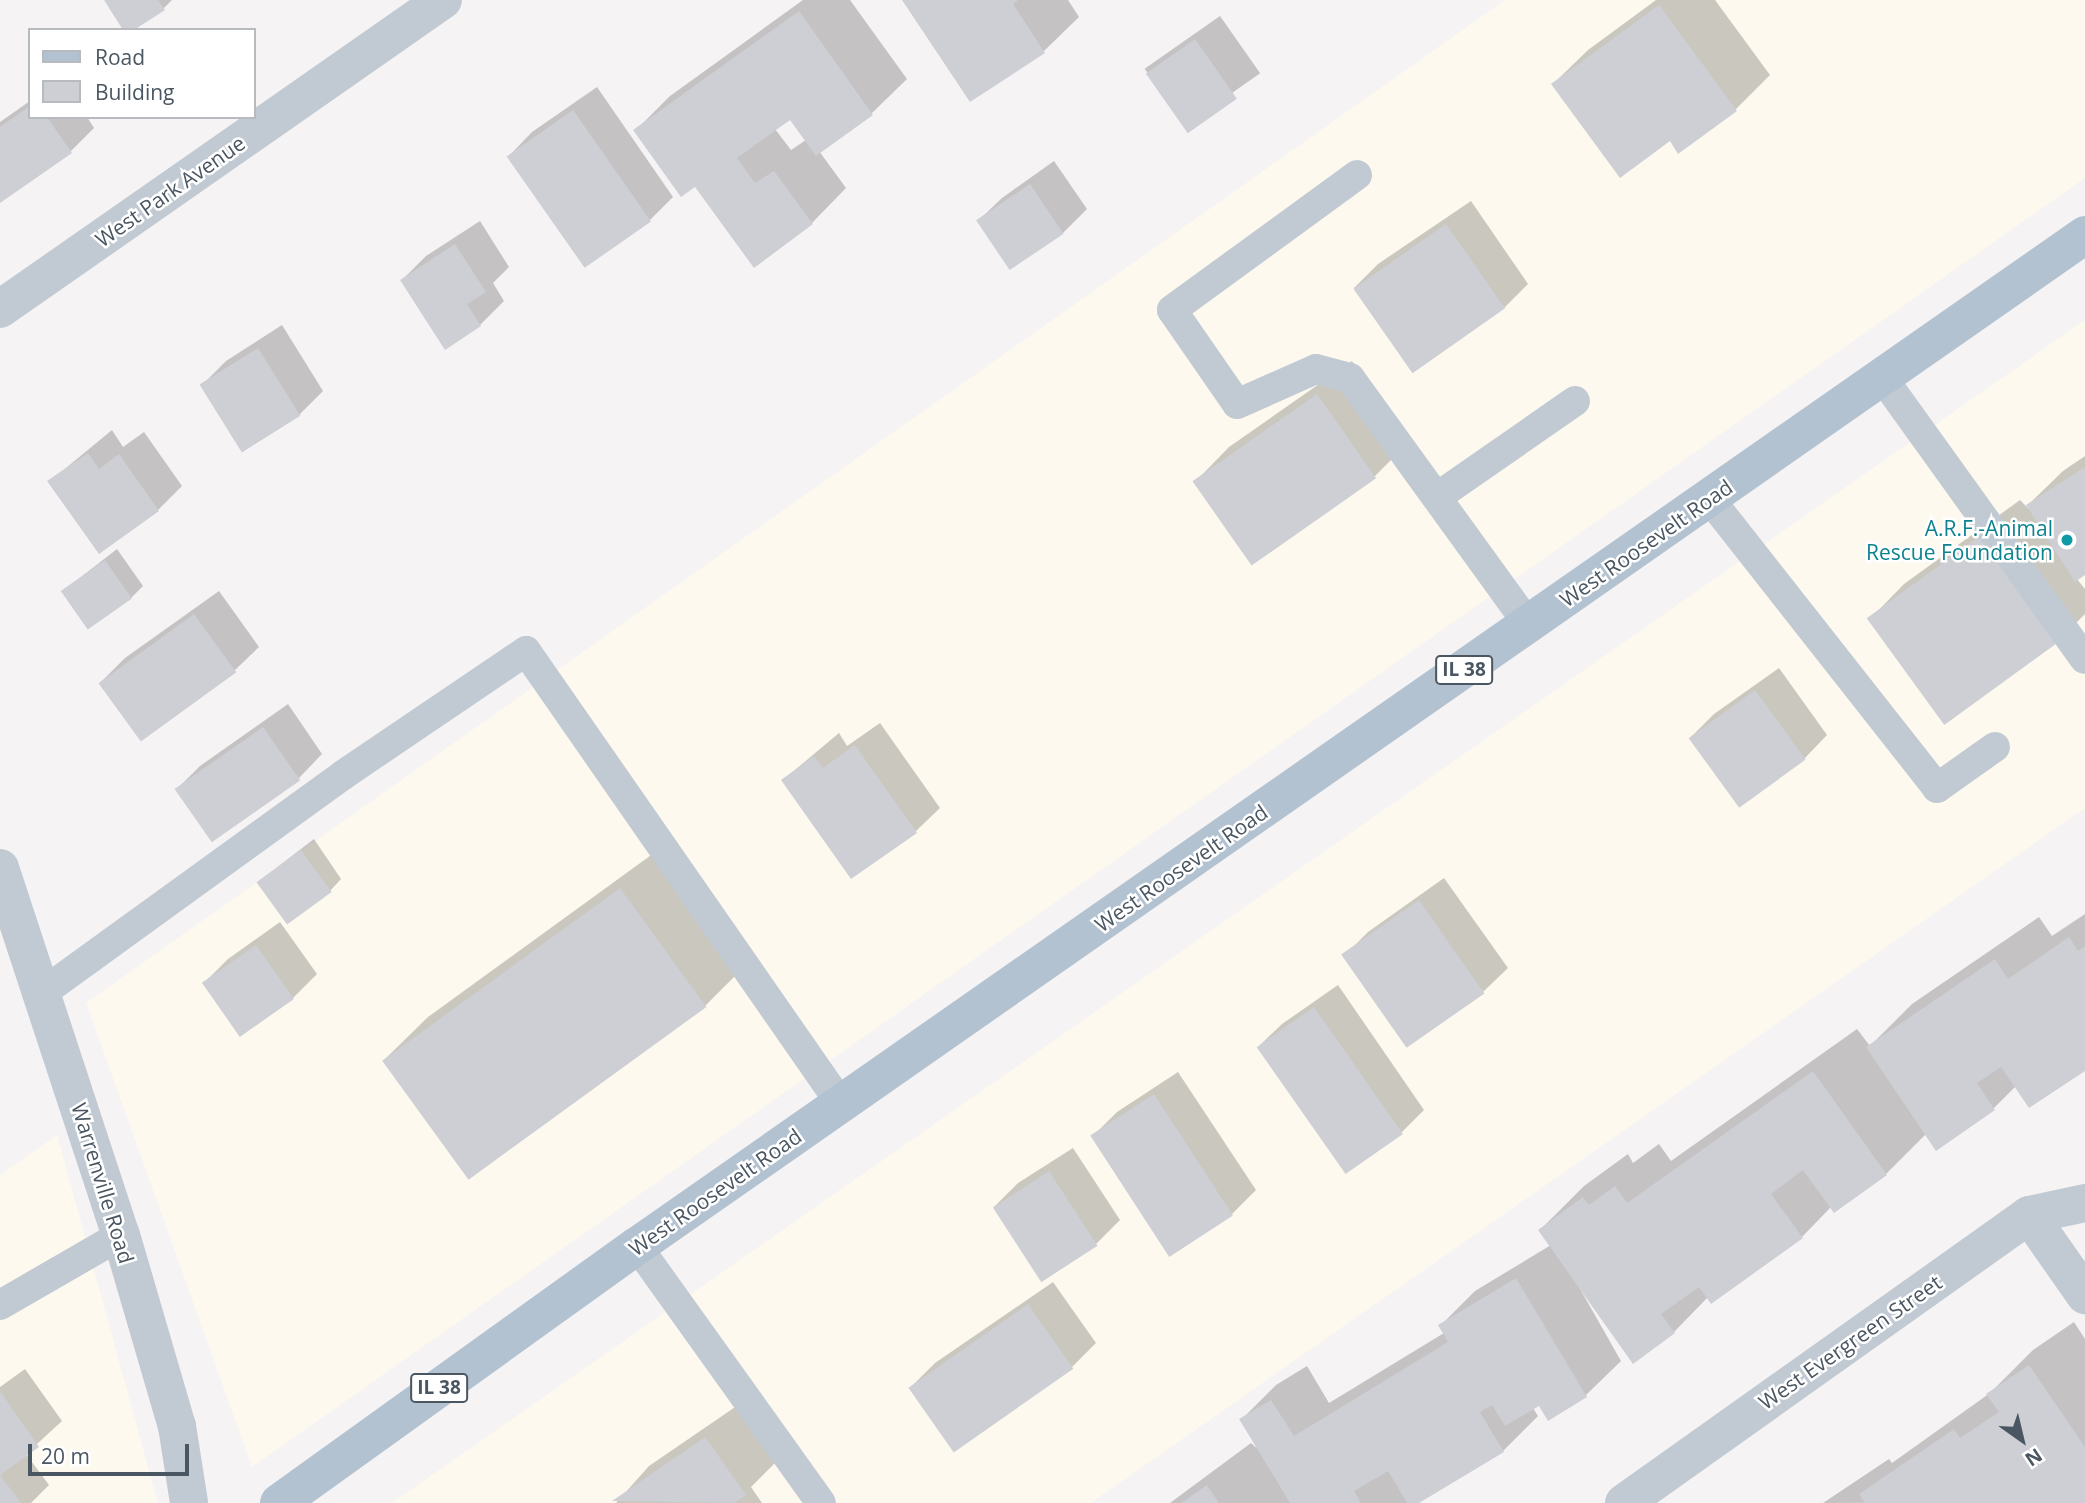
<!DOCTYPE html>
<style>
body{margin:0}
#map{position:relative;width:2085px;height:1503px;overflow:hidden;background:#f5f3f3;font-family:"Open Sans",sans-serif}
div>[style]{position:absolute}
.commercial>*{inset:0;background:#fdf9ef}
.shadow>*{inset:0;background:#0003;transform-origin:0 0}
.building>*{inset:0;background:#cdcfd5;transform-origin:0 0}
.lane>*{height:30px;margin:-15px;padding:0 15px;transform-origin:15px;border-radius:15px;background:#c1cad2}
.street>*{height:38px;margin:-19px;padding:0 19px;transform-origin:19px;border-radius:19px;background:#c1cad2}
.primary>*{height:38px;margin:-19px;padding:0 19px;transform-origin:19px;border-radius:19px;background:#b3c2d1}
.dots>*{width:19px;height:19px;translate:-50% -50%;box-sizing:border-box;border:4px solid #fff;border-radius:50%}
span{translate:-50% -50%;white-space:nowrap;text-align:center;line-height:1.15;-webkit-text-stroke:5px #fff;paint-order:stroke}
.shield-label span{padding:2px 5px;background:#fff;border:2px solid;border-radius:5px;-webkit-text-stroke-width:0}
.shield-label{font-size:19px;color:#4a5661;font-weight:700}
.street-label{font-size:21px;color:#4a5661}
.culture-label{font-size:21px;color:#0d838f}
.right{translate:-100% -50%;text-align:right}
.legend{position:absolute;left:28px;top:28px;width:228px;height:91px;box-sizing:border-box;background:#fff;border:2px solid #b7bbc0;margin:0;padding:9px 12px;list-style:none;font-size:21px;color:#4a5661}
.legend li{display:flex;align-items:center;gap:14px;height:35px}
.legend b{width:35px;border:2px solid #b7bbc0}
.north{position:absolute;left:1987px;top:1405px;width:70px;height:70px;-webkit-text-stroke:5px #fff;paint-order:stroke;rotate:146deg;font-size:19px;font-weight:700;line-height:28px;text-align:center;color:#4a5661}
.north::after{content:'';display:block;margin:auto;width:24px;height:32px;background:#4a5661;clip-path:polygon(50% 0,100% 100%,50% 72%,0 100%)}
.scale{position:absolute;left:28px;top:1444px;width:161px;height:32px;box-sizing:border-box;border:4px solid #4a5661;border-top:0;padding-left:9px;font-size:21px;line-height:24px;white-space:nowrap;color:#4a5661;-webkit-text-stroke:5px #fff;paint-order:stroke}
</style>
<div id="map">
<div class="commercial">
<div style="clip-path:polygon(1505px 0,2085px 0,2085px 178px,252px 1467px,86px 1003px)"></div>
<div style="clip-path:polygon(2085px 320px,2085px 808px,1091px 1503px,392px 1503px)"></div>
<div style="clip-path:polygon(57px 1135px,158px 1503px,0 1503px,0 1175px)"></div>
</div>
<div class="shadow">
<div style="clip-path:polygon(106px 0,172px 0,164px 8px)"></div>
<div style="clip-path:polygon(evenodd,803px 0,850px 0,907px 79px,872px 113px,819px 151px,846px 188px,812px 223px,695px 184px,636px 130px,670px 96px,803px 0,791px 118px,806px 140px,791px 150px,775px 129px,791px 118px)"></div>
<div style="clip-path:polygon(904px 0,1068px 0,1079px 17px,1044px 51px)"></div>
<div style="clip-path:polygon(1656px 0,1715px 0,1770px 75px,1735px 110px,1670px 138px,1553px 84px,1588px 50px)"></div>
<div style="left:1220px;top:16px;width:70px;height:92px;rotate:55deg"></div>
<div style="clip-path:polygon(597px 87px,673px 197px,650px 220px,509px 156px,532px 132px)"></div>
<div style="clip-path:polygon(30px 101px,30px 117px,87px 117px,94px 128px,70px 152px,0 201px,0 122px)"></div>
<div style="clip-path:polygon(1054px 161px,1087px 209px,1063px 233px,978px 221px,1002px 198px)"></div>
<div style="clip-path:polygon(1471px 201px,1528px 284px,1504px 308px,1354px 288px,1378px 264px)"></div>
<div style="clip-path:polygon(480px 221px,509px 267px,493px 283px,504px 301px,480px 325px,402px 280px,426px 256px)"></div>
<div style="clip-path:polygon(282px 325px,323px 391px,299px 415px,202px 385px,226px 361px)"></div>
<div style="clip-path:polygon(1352px 361px,1409px 442px,1374px 477px,1195px 482px,1229px 447px)"></div>
<div style="clip-path:polygon(112px 430px,123px 447px,144px 432px,182px 486px,158px 510px,49px 482px)"></div>
<div style="clip-path:polygon(2085px 456px,2085px 573px,2077px 579px,2085px 589px,2085px 614px,2061px 638px,1870px 619px,1904px 584px,2020px 500px,2032px 512px,2028px 505px,2063px 471px)"></div>
<div style="clip-path:polygon(117px 549px,143px 586px,131px 598px,63px 591px)"></div>
<div style="clip-path:polygon(219px 591px,259px 647px,235px 670px,101px 682px,125px 658px)"></div>
<div style="clip-path:polygon(1779px 668px,1827px 735px,1804px 759px,1690px 738px,1714px 714px)"></div>
<div style="clip-path:polygon(288px 704px,322px 754px,299px 778px,176px 790px,200px 766px)"></div>
<div style="clip-path:polygon(880px 723px,940px 808px,916px 831px,852px 877px,783px 780px,839px 733px,847px 746px)"></div>
<div style="clip-path:polygon(314px 839px,341px 879px,330px 891px,258px 882px)"></div>
<div style="clip-path:polygon(665px 845px,749px 962px,705px 1006px,384px 1060px,428px 1017px)"></div>
<div style="clip-path:polygon(1444px 878px,1508px 968px,1484px 991px,1442px 1021px,1344px 956px,1368px 932px)"></div>
<div style="clip-path:polygon(2085px 914px,2085px 1069px,2016px 1086px,1994px 1108px,1936px 1149px,1926px 1134px,1886px 1174px,1831px 1207px,1802px 1237px,1708px 1297px,1674px 1332px,1575px 1280px,1621px 1361px,1586px 1395px,1549px 1419px,1539px 1403px,1533px 1408px,1538px 1416px,1503px 1451px,1417px 1503px,1170px 1503px,1251px 1443px,1261px 1452px,1242px 1419px,1276px 1385px,1307px 1366px,1329px 1403px,1444px 1333px,1440px 1326px,1475px 1291px,1551px 1245px,1540px 1230px,1584px 1186px,1628px 1154px,1633px 1163px,1659px 1144px,1671px 1161px,1857px 1029px,1870px 1046px,1912px 1004px,2039px 917px,2052px 936px)"></div>
<div style="clip-path:polygon(280px 922px,317px 974px,293px 998px,204px 983px,228px 959px)"></div>
<div style="clip-path:polygon(1338px 985px,1424px 1110px,1400px 1134px,1258px 1047px,1282px 1024px)"></div>
<div style="clip-path:polygon(1178px 1072px,1256px 1190px,1232px 1214px,1093px 1136px,1117px 1112px)"></div>
<div style="clip-path:polygon(1073px 1148px,1120px 1220px,1096px 1244px,1042px 1279px,994px 1207px,1018px 1183px)"></div>
<div style="clip-path:polygon(1053px 1282px,1096px 1343px,1072px 1367px,954px 1450px,911px 1387px,935px 1363px)"></div>
<div style="clip-path:polygon(2074px 1322px,2085px 1339px,2085px 1502px,1823px 1503px,1889px 1459px,1892px 1463px,1990px 1393px,2033px 1350px)"></div>
<div style="clip-path:polygon(25px 1369px,62px 1421px,26px 1454px,49px 1485px,31px 1503px,0 1503px,0 1387px)"></div>
<div style="clip-path:polygon(741px 1403px,779px 1459px,751px 1487px,762px 1503px,616px 1503px,649px 1466px)"></div>
</div>
<div class="building">
<div style="clip-path:polygon(104px 0,158px 0,165px 10px,134px 30px,123px 30px)"></div>
<div style="clip-path:polygon(902px 0,1018px 0,1013px 4px,1045px 53px,970px 102px)"></div>
<div style="clip-path:polygon(1659px 5px,1737px 111px,1678px 154px,1670px 141px,1620px 178px,1551px 84px)"></div>
<div style="clip-path:polygon(799px 11px,873px 115px,816px 156px,790px 120px,737px 158px,755px 183px,774px 171px,813px 224px,754px 268px,695px 187px,681px 197px,633px 130px)"></div>
<div style="left:1195px;top:39px;width:73px;height:60px;rotate:55deg"></div>
<div style="clip-path:polygon(30px 106px,30px 117px,47px 117px,72px 153px,0 203px,0 127px)"></div>
<div style="left:573px;top:110px;width:136px;height:81px;rotate:55deg"></div>
<div style="left:1030px;top:184px;width:60px;height:65px;rotate:56deg"></div>
<div style="left:1446px;top:224px;width:103px;height:113px;rotate:55deg"></div>
<div style="clip-path:polygon(455px 244px,486px 292px,467px 304px,481px 326px,445px 350px,400px 280px)"></div>
<div style="left:258px;top:348px;width:80px;height:69px;rotate:58deg"></div>
<div style="left:1317px;top:394px;width:103px;height:152px;rotate:55deg"></div>
<div style="clip-path:polygon(88px 453px,99px 469px,119px 454px,159px 511px,99px 554px,47px 481px)"></div>
<div style="clip-path:polygon(2085px 467px,2085px 575px,2075px 582px,2026px 505px)"></div>
<div style="left:1984px;top:533px;width:132px;height:145px;rotate:54deg"></div>
<div style="left:105px;top:560px;width:47px;height:54px;rotate:55deg"></div>
<div style="left:194px;top:614px;width:72px;height:118px;rotate:54deg"></div>
<div style="left:1755px;top:690px;width:86px;height:82px;rotate:54deg"></div>
<div style="left:263px;top:727px;width:65px;height:108px;rotate:55deg"></div>
<div style="clip-path:polygon(855px 745px,917px 833px,851px 879px,781px 780px,814px 756px,823px 768px)"></div>
<div style="left:301px;top:850px;width:52px;height:55px;rotate:54deg"></div>
<div style="left:620px;top:888px;width:147px;height:294px;rotate:54deg"></div>
<div style="left:1419px;top:900px;width:114px;height:95px;rotate:55deg"></div>
<div style="clip-path:polygon(2069px 937px,2078px 951px,2085px 946px,2085px 1071px,2029px 1108px,2001px 1067px,1977px 1083px,1995px 1110px,1936px 1151px,1866px 1047px,1995px 959px,2008px 979px)"></div>
<div style="left:256px;top:945px;width:66px;height:66px;rotate:55deg"></div>
<div style="left:1314px;top:1007px;width:155px;height:70px;rotate:55deg"></div>
<div style="clip-path:polygon(1813px 1071px,1887px 1175px,1834px 1213px,1803px 1170px,1771px 1194px,1803px 1238px,1711px 1304px,1699px 1287px,1661px 1314px,1675px 1333px,1633px 1364px,1538px 1230px,1583px 1197px,1589px 1205px,1615px 1186px,1627px 1203px)"></div>
<div style="left:1154px;top:1094px;width:145px;height:76px;rotate:57deg"></div>
<div style="left:1049px;top:1171px;width:89px;height:67px;rotate:57deg"></div>
<div style="clip-path:polygon(1516px 1278px,1587px 1397px,1548px 1421px,1539px 1406px,1505px 1426px,1492px 1405px,1480px 1412px,1504px 1452px,1419px 1503px,1407px 1503px,1388px 1471px,1354px 1491px,1361px 1503px,1290px 1503px,1239px 1419px,1271px 1400px,1294px 1436px,1448px 1342px,1438px 1325px)"></div>
<div style="left:1028px;top:1304px;width:79px;height:146px;rotate:55deg"></div>
<div style="clip-path:polygon(2029px 1365px,2085px 1447px,2085px 1503px,1865px 1503px,1859px 1494px,1954px 1429px,1960px 1438px,1999px 1412px,1986px 1394px)"></div>
<div style="clip-path:polygon(0 1391px,39px 1447px,0 1475px,21px 1503px,0 1503px)"></div>
<div style="clip-path:polygon(705px 1437px,746px 1495px,734px 1503px,612px 1501px)"></div>
<div style="clip-path:polygon(1207px 1485px,1219px 1503px,1181px 1503px)"></div>
</div>
<div class="lane">
<div style="left:1357px;top:175px;width:229px;rotate:143.9deg"></div>
<div style="left:1172px;top:310px;width:114px;rotate:55.3deg"></div>
<div style="left:1237px;top:404px;width:86px;rotate:-23.9deg"></div>
<div style="left:1316px;top:369px;width:35px;rotate:15deg"></div>
<div style="left:1350px;top:378px;width:305px;rotate:54.1deg"></div>
<div style="left:1882px;top:377px;width:347px;rotate:54.3deg"></div>
<div style="left:1437px;top:497px;width:168px;rotate:-34.8deg"></div>
<div style="left:1709px;top:498px;width:369px;rotate:51.8deg"></div>
<div style="left:1937px;top:788px;width:71px;rotate:-35.3deg"></div>
<div style="left:42px;top:993px;width:372px;rotate:-35.9deg"></div>
<div style="left:343px;top:775px;width:221px;rotate:-34.1deg"></div>
<div style="left:526px;top:651px;width:552px;rotate:55.19deg"></div>
<div style="left:637px;top:1246px;width:316px;rotate:54.4deg"></div>
<div style="left:0;top:1305px;width:140px;rotate:-30deg"></div>
</div>
<div class="street">
<div style="left:0;top:309px;width:540px;rotate:-34.9deg"></div>
<div style="left:0;top:868px;width:386px;rotate:71.8deg"></div>
<div style="left:121px;top:1235px;width:199px;rotate:73.7deg"></div>
<div style="left:177px;top:1426px;width:78px;rotate:81.1deg"></div>
<div style="left:2029px;top:1215px;width:98px;rotate:55deg"></div>
<div style="left:1624px;top:1503px;width:497px;rotate:-35.4deg"></div>
<div style="left:2029px;top:1215px;width:57px;rotate:-12.1deg"></div>
</div>
<div class="primary">
<div style="left:279px;top:1503px;width:441px;rotate:-35.7deg"></div>
<div style="left:637px;top:1246px;width:1766px;rotate:-34.92deg"></div>
</div>
<div class="dots">
<div style="left:2067px;top:540px;background:#0f9aa8"></div>
</div>
<div class="shield-label">
<span style="left:1464px;top:670px">IL 38</span>
<span style="left:439px;top:1388px">IL 38</span>
</div>
<div class="street-label">
<span style="left:170px;top:191px;rotate:-35deg">West Park Avenue</span>
<span style="left:1646px;top:543px;rotate:-35deg">West Roosevelt Road</span>
<span style="left:1181px;top:868px;rotate:-35deg">West Roosevelt Road</span>
<span style="left:103px;top:1183px;rotate:73deg">Warrenville Road</span>
<span style="left:715px;top:1192px;rotate:-35deg">West Roosevelt Road</span>
<span style="left:1850px;top:1342px;rotate:-35deg">West Evergreen Street</span>
</div>
<div class="culture-label">
<span class="right" style="left:2053px;top:540px">A.R.F.-Animal<br>Rescue Foundation</span>
</div>
<ul class="legend">
<li><b style="height:9px;background:#b3c2d1"></b>Road</li>
<li><b style="height:19px;background:#cdcfd5"></b>Building</li>
</ul>
<div class="north">N</div>
<div class="scale">20 m</div>
</div>
